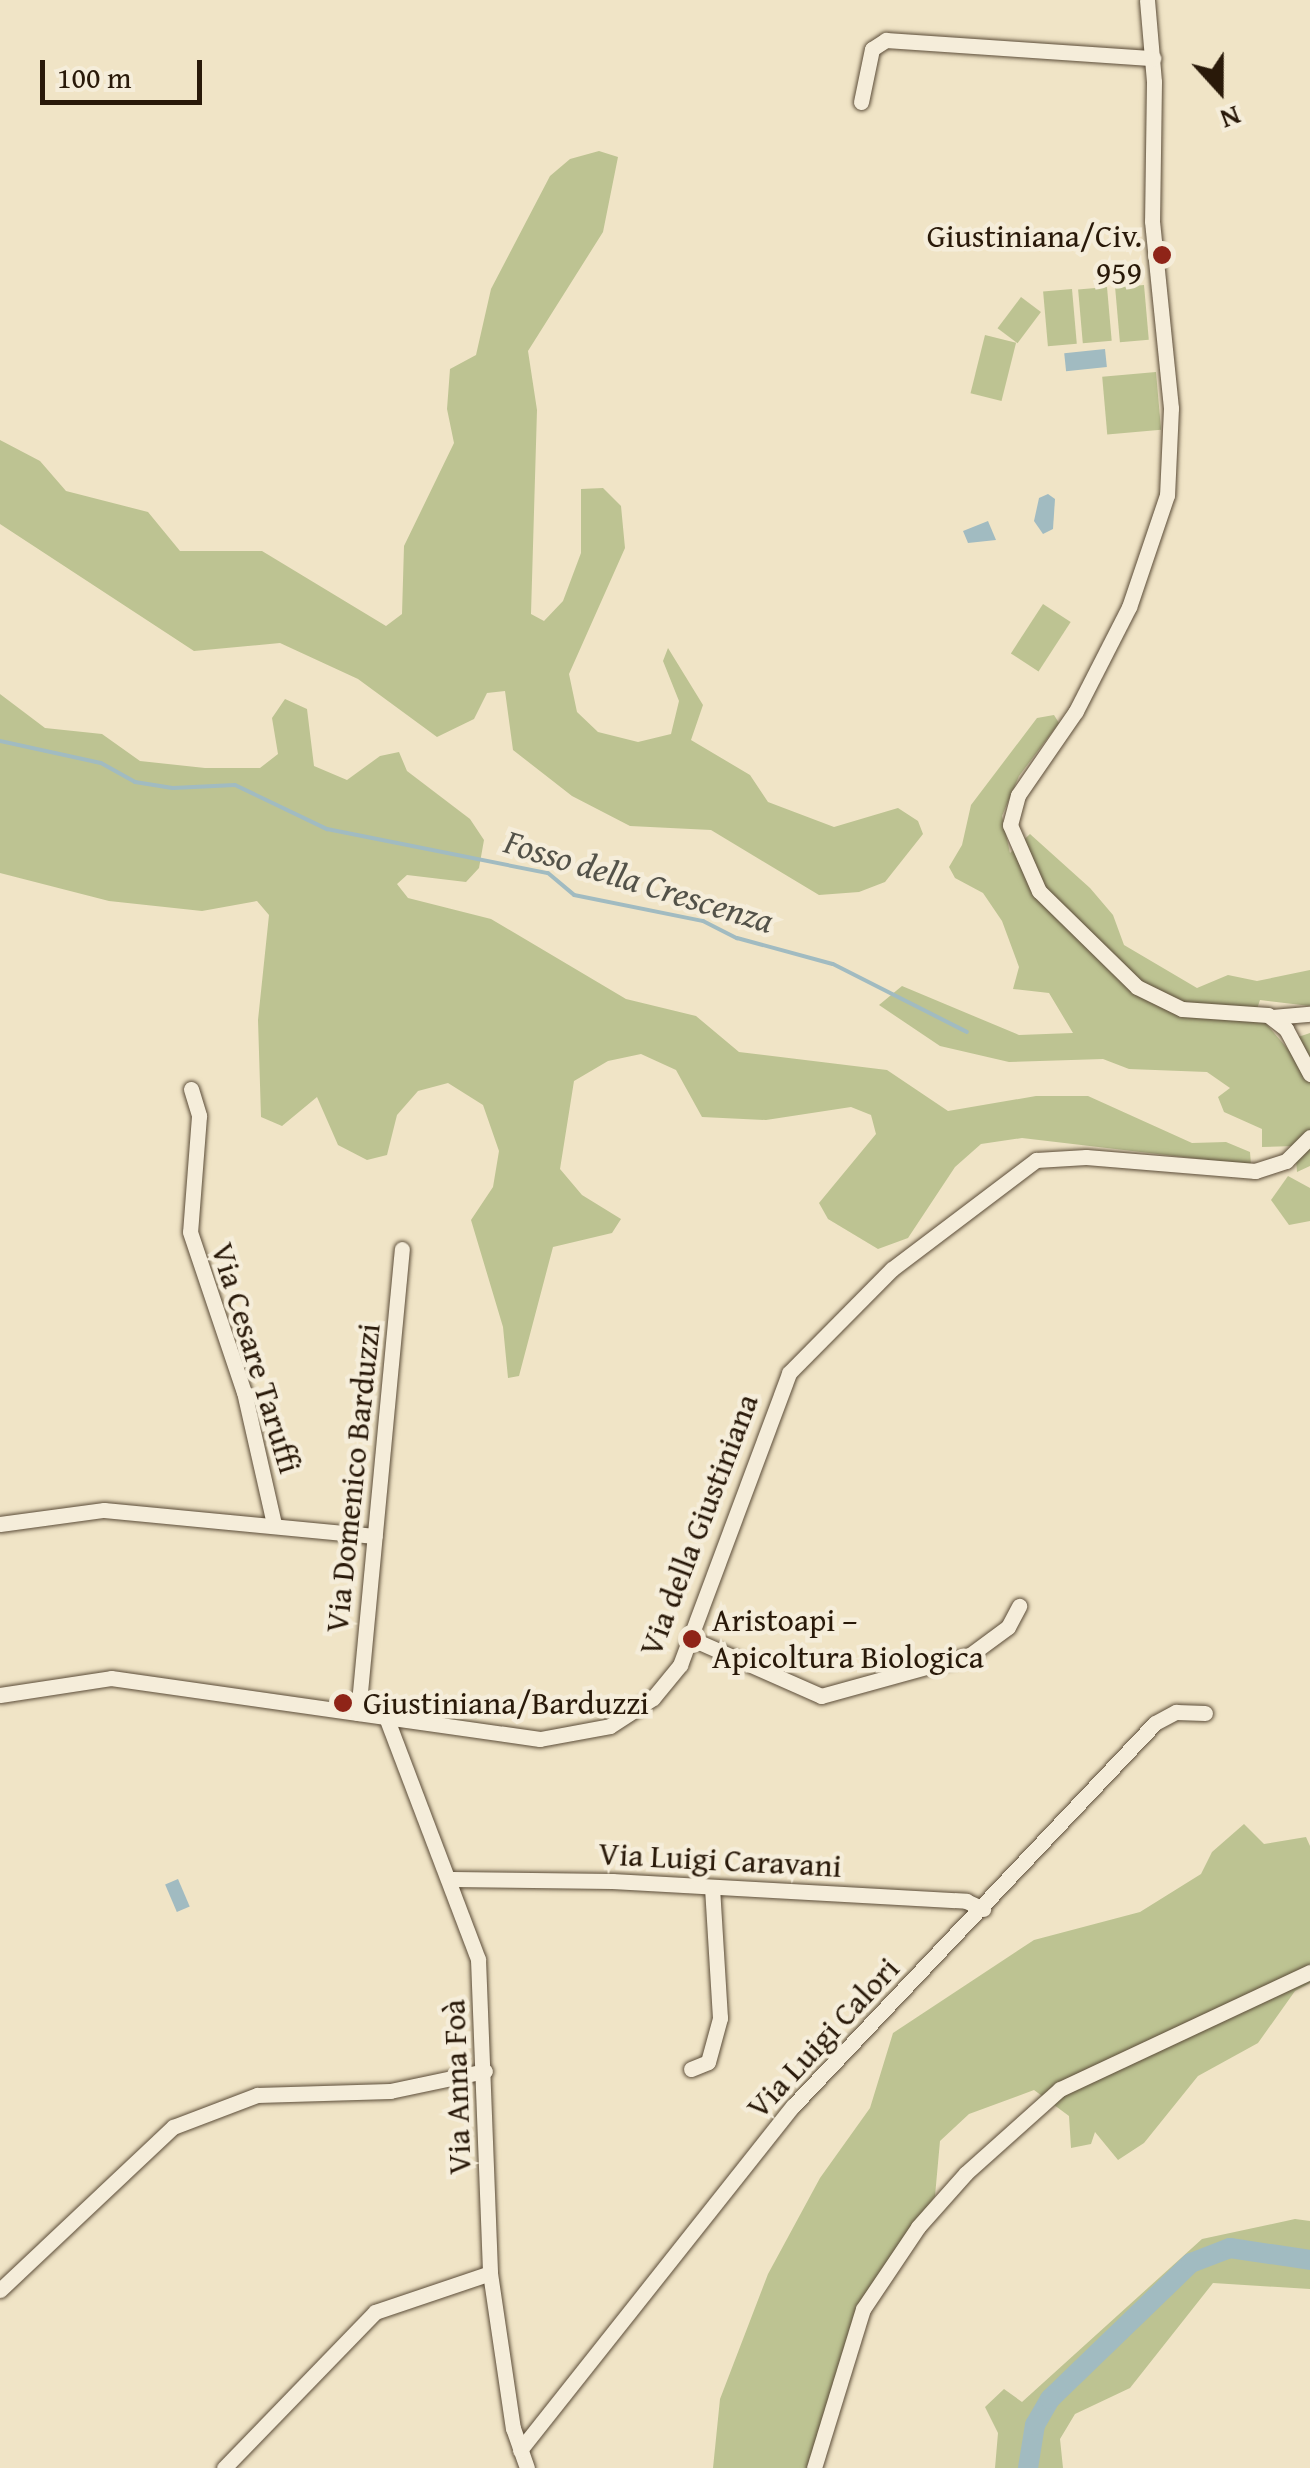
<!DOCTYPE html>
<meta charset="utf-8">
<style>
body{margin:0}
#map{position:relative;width:1310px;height:2468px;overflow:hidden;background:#f0e4c6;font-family:"Gentium Book Plus",serif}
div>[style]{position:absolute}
.green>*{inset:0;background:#bdc392;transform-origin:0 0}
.water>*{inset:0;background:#a1bbc1;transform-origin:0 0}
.stream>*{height:4px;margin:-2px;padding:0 2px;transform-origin:2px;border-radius:2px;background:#a1bbc1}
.river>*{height:20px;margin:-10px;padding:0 10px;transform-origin:10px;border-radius:10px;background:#a1bbc1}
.roads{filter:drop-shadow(0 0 2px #5b4c38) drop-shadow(0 0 2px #5b4c38)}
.minor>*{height:15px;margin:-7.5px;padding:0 7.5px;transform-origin:7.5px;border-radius:7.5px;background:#f5edda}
.dots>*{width:28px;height:28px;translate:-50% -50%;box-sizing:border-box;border:5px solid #f5edda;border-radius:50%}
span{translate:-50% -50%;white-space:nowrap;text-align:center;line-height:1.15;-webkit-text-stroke:9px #f5edda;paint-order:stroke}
.poi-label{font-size:32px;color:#291909}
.right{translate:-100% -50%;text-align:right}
.left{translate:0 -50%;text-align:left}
.street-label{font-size:32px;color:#291909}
.water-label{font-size:35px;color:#535249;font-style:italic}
.north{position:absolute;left:1170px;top:40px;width:100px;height:100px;-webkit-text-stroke:8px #f5edda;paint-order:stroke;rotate:159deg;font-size:28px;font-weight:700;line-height:40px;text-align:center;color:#291909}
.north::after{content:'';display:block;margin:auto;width:35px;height:45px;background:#291909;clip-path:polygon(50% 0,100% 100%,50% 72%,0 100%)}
.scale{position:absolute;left:40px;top:60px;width:162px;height:45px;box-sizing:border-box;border:5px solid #291909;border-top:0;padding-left:12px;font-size:30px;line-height:35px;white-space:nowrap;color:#291909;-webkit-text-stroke:8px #f5edda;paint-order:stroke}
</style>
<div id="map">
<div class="green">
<div style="clip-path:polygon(599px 151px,618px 157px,603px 232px,528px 351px,537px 410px,531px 614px,544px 621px,563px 601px,581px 553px,581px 489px,603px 488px,621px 506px,625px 548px,569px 674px,577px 712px,598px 732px,638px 742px,671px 734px,679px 701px,663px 661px,668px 648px,703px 705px,691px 740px,750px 775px,768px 802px,834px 827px,898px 808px,918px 821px,923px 834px,885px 882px,859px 892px,819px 895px,711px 830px,630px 826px,572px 796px,513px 750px,505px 691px,487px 693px,474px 719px,437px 737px,358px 679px,280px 643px,194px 651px,0 524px,0 440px,40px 461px,66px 491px,148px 512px,180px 551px,262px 551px,386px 626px,402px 614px,404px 546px,454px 443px,447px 409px,450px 369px,476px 355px,491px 289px,550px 176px,570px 159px)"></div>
<div style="left:1144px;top:285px;width:55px;height:29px;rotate:85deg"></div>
<div style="left:1107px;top:287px;width:54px;height:29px;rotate:85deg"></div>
<div style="left:1072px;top:289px;width:55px;height:29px;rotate:85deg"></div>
<div style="left:1021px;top:297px;width:25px;height:39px;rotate:37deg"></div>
<div style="left:985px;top:335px;width:32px;height:60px;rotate:14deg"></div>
<div style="left:1156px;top:372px;width:58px;height:54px;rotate:85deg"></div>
<div style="left:1043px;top:604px;width:33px;height:59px;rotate:33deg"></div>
<div style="clip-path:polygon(0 694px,45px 728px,102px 734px,140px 761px,205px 768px,260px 768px,278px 754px,272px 718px,285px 699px,307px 709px,314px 766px,347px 780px,380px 756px,399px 752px,407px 771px,470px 819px,484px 840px,479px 868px,466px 882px,407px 875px,397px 884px,408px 898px,491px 919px,626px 999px,696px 1016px,739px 1052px,887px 1070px,948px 1111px,1036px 1096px,1088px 1096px,1192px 1143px,1226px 1142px,1250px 1152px,1251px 1165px,1022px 1138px,981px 1144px,955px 1167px,908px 1238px,878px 1249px,828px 1219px,819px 1203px,876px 1134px,871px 1115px,851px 1107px,766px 1120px,702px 1117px,676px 1070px,641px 1054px,608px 1061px,574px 1081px,560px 1169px,582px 1195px,621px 1219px,612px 1233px,553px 1247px,519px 1376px,508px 1378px,503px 1327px,471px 1220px,493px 1187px,499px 1151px,483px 1105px,448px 1083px,418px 1091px,397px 1115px,387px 1155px,367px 1160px,338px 1145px,317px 1097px,282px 1126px,261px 1117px,258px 1020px,269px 915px,257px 901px,202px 911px,109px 901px,0 873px)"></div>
<div style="clip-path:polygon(1054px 715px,1059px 723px,1019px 776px,1002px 816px,1010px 853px,1030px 834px,1090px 888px,1113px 915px,1124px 945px,1197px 988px,1228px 975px,1257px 981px,1310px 970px,1310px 1006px,1260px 1000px,1256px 1012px,1293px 1055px,1298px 1037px,1310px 1033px,1310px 1166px,1297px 1172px,1295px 1146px,1262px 1147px,1262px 1129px,1224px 1112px,1218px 1097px,1230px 1088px,1207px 1072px,1129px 1069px,1103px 1059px,1009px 1062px,940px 1046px,879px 1005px,902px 986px,1019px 1035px,1073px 1033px,1049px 993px,1013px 989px,1019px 967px,1002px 921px,983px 893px,955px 878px,949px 867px,962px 845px,971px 805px,1037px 718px)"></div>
<div style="clip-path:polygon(1288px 1176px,1310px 1188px,1310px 1221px,1289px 1225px,1271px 1200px)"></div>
<div style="clip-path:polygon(1244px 1824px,1264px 1844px,1306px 1837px,1310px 1846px,1310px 1983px,1295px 1991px,1258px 2043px,1198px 2076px,1144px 2143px,1118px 2160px,1095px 2132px,1091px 2144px,1071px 2148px,1069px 2116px,1034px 2090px,969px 2114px,940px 2141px,935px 2196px,895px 2250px,848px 2336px,809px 2468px,713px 2468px,720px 2399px,768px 2274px,820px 2178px,870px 2108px,893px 2033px,1034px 1940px,1140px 1912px,1201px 1874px,1212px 1852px)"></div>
<div style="clip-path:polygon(1295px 2219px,1310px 2221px,1310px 2289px,1213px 2283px,1130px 2388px,1075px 2414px,1060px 2439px,1063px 2468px,995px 2468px,998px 2433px,985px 2407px,1004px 2389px,1022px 2402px,1202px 2239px)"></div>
</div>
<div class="water">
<div style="left:1105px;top:349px;width:18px;height:41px;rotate:84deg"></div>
<div style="clip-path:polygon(1048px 494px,1055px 499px,1053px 529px,1043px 534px,1034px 521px,1039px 498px)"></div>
<div style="clip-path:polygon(988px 521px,996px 540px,968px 543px,963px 531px)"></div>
<div style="left:178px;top:1879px;width:30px;height:14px;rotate:67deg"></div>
</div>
<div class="stream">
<div style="left:0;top:741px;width:103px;rotate:12.3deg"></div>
<div style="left:101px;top:763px;width:39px;rotate:29deg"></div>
<div style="left:135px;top:782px;width:38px;rotate:9deg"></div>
<div style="left:173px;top:788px;width:62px;rotate:-2.8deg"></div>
<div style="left:235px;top:785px;width:102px;rotate:25.6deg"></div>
<div style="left:327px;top:829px;width:225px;rotate:11.3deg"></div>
<div style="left:548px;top:873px;width:34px;rotate:40deg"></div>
<div style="left:574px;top:895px;width:132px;rotate:11.4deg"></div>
<div style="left:703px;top:921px;width:38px;rotate:27deg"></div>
<div style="left:737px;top:938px;width:99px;rotate:15.2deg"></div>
<div style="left:833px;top:964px;width:150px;rotate:26.9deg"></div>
</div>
<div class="river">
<div style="left:1028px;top:2468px;width:44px;rotate:-80.8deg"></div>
<div style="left:1035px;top:2425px;width:30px;rotate:-60deg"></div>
<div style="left:1050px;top:2399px;width:196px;rotate:-44deg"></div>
<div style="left:1191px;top:2263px;width:42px;rotate:-21deg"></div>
<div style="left:1230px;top:2248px;width:81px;rotate:8.5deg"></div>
</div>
<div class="roads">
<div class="minor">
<div style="left:1147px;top:0;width:82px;rotate:85.1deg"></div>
<div style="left:1154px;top:82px;width:139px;rotate:90.8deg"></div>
<div style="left:1152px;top:221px;width:188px;rotate:84.2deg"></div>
<div style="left:1171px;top:408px;width:87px;rotate:92.6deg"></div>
<div style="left:1167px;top:495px;width:118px;rotate:108.7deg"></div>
<div style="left:1129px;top:607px;width:117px;rotate:117deg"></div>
<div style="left:1076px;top:711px;width:102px;rotate:124.6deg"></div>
<div style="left:1018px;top:795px;width:31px;rotate:105deg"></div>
<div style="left:1010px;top:825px;width:72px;rotate:66.3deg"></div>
<div style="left:1039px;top:891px;width:137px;rotate:44.4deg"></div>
<div style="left:1137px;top:987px;width:50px;rotate:26.1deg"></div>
<div style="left:1182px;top:1009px;width:86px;rotate:4deg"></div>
<div style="left:1268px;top:1015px;width:23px;rotate:38deg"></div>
<div style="left:1286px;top:1029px;width:51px;rotate:61.9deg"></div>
<div style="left:861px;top:102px;width:54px;rotate:-78.3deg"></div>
<div style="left:872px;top:49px;width:17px;rotate:-33deg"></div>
<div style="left:886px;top:40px;width:268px;rotate:3.9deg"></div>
<div style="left:1272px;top:1017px;width:38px;rotate:-5deg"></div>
<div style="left:191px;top:1089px;width:28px;rotate:73deg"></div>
<div style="left:199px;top:1116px;width:116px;rotate:94.4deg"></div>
<div style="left:190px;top:1232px;width:169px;rotate:71.4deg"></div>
<div style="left:244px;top:1392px;width:135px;rotate:77.2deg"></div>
<div style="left:0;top:1524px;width:105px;rotate:-7.7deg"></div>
<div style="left:104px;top:1510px;width:272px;rotate:5.5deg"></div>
<div style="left:692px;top:1639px;width:141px;rotate:23.8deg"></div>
<div style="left:821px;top:1696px;width:155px;rotate:-15.4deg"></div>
<div style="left:970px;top:1655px;width:47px;rotate:-36.4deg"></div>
<div style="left:1008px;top:1627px;width:24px;rotate:-62deg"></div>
<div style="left:0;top:1695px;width:112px;rotate:-8.7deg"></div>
<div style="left:111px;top:1678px;width:433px;rotate:8.1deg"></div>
<div style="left:540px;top:1739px;width:71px;rotate:-10.5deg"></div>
<div style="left:610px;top:1726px;width:51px;rotate:-33.1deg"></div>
<div style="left:653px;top:1698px;width:43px;rotate:-50.7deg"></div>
<div style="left:680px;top:1665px;width:312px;rotate:-69.5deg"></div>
<div style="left:789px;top:1373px;width:146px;rotate:-45.3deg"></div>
<div style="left:892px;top:1269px;width:181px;rotate:-37.1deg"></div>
<div style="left:1036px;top:1160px;width:50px;rotate:-3.4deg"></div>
<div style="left:1086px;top:1157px;width:170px;rotate:4.7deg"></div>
<div style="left:1255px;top:1171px;width:33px;rotate:-18deg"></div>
<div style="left:1286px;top:1161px;width:34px;rotate:-45deg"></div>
<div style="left:358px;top:1713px;width:466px;rotate:-84.6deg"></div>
<div style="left:386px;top:1717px;width:259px;rotate:69.2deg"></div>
<div style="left:478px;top:1959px;width:314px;rotate:87.8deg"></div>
<div style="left:490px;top:2273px;width:157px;rotate:81.6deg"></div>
<div style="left:513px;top:2428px;width:42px;rotate:70.7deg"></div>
<div style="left:452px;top:1879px;width:160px;rotate:0.7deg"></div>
<div style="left:612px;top:1881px;width:355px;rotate:3.2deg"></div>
<div style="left:966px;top:1901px;width:19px;rotate:25deg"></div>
<div style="left:691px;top:2069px;width:18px;rotate:-22deg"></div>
<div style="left:708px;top:2062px;width:46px;rotate:-74.7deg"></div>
<div style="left:720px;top:2018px;width:131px;rotate:-93.5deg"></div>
<div style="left:0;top:2290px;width:238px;rotate:-43.3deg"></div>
<div style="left:173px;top:2127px;width:90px;rotate:-20.9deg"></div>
<div style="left:257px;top:2095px;width:133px;rotate:-1.7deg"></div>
<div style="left:390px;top:2091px;width:97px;rotate:-11.9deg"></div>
<div style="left:520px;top:2450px;width:439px;rotate:-51.6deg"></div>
<div style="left:793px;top:2106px;width:527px;rotate:-46.61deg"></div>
<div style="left:1155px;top:1723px;width:24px;rotate:-28deg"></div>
<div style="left:1176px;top:1712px;width:29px;rotate:2deg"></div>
<div style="left:224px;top:2468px;width:217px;rotate:-45.9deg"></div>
<div style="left:375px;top:2312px;width:121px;rotate:-18.7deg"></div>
<div style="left:814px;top:2468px;width:166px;rotate:-72.9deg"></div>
<div style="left:863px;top:2309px;width:99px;rotate:-56.1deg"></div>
<div style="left:918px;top:2227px;width:72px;rotate:-48.4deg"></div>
<div style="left:966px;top:2173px;width:126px;rotate:-41.8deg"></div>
<div style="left:1060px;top:2089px;width:276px;rotate:-25.1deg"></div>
</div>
</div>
<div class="dots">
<div style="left:1162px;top:255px;background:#8f2418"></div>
<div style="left:692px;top:1639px;background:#8f2418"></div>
<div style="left:343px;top:1703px;background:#8f2418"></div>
</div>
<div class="poi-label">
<span class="right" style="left:1142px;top:255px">Giustiniana/Civ.<br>959</span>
<span class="left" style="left:712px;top:1639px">Aristoapi –<br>Apicoltura Biologica</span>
<span class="left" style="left:363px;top:1703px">Giustiniana/Barduzzi</span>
</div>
<div class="street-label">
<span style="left:256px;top:1358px;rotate:73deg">Via Cesare Taruffi</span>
<span style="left:353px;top:1478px;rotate:-84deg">Via Domenico Barduzzi</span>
<span style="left:699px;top:1525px;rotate:-69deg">Via della Giustiniana</span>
<span style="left:720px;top:1860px;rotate:3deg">Via Luigi Caravani</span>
<span style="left:823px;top:2038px;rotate:-47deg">Via Luigi Calori</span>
<span style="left:457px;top:2087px;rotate:-92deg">Via Anna Foà</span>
</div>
<div class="water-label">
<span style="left:639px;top:881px;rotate:17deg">Fosso della Crescenza</span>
</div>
<div class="north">N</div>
<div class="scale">100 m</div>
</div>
